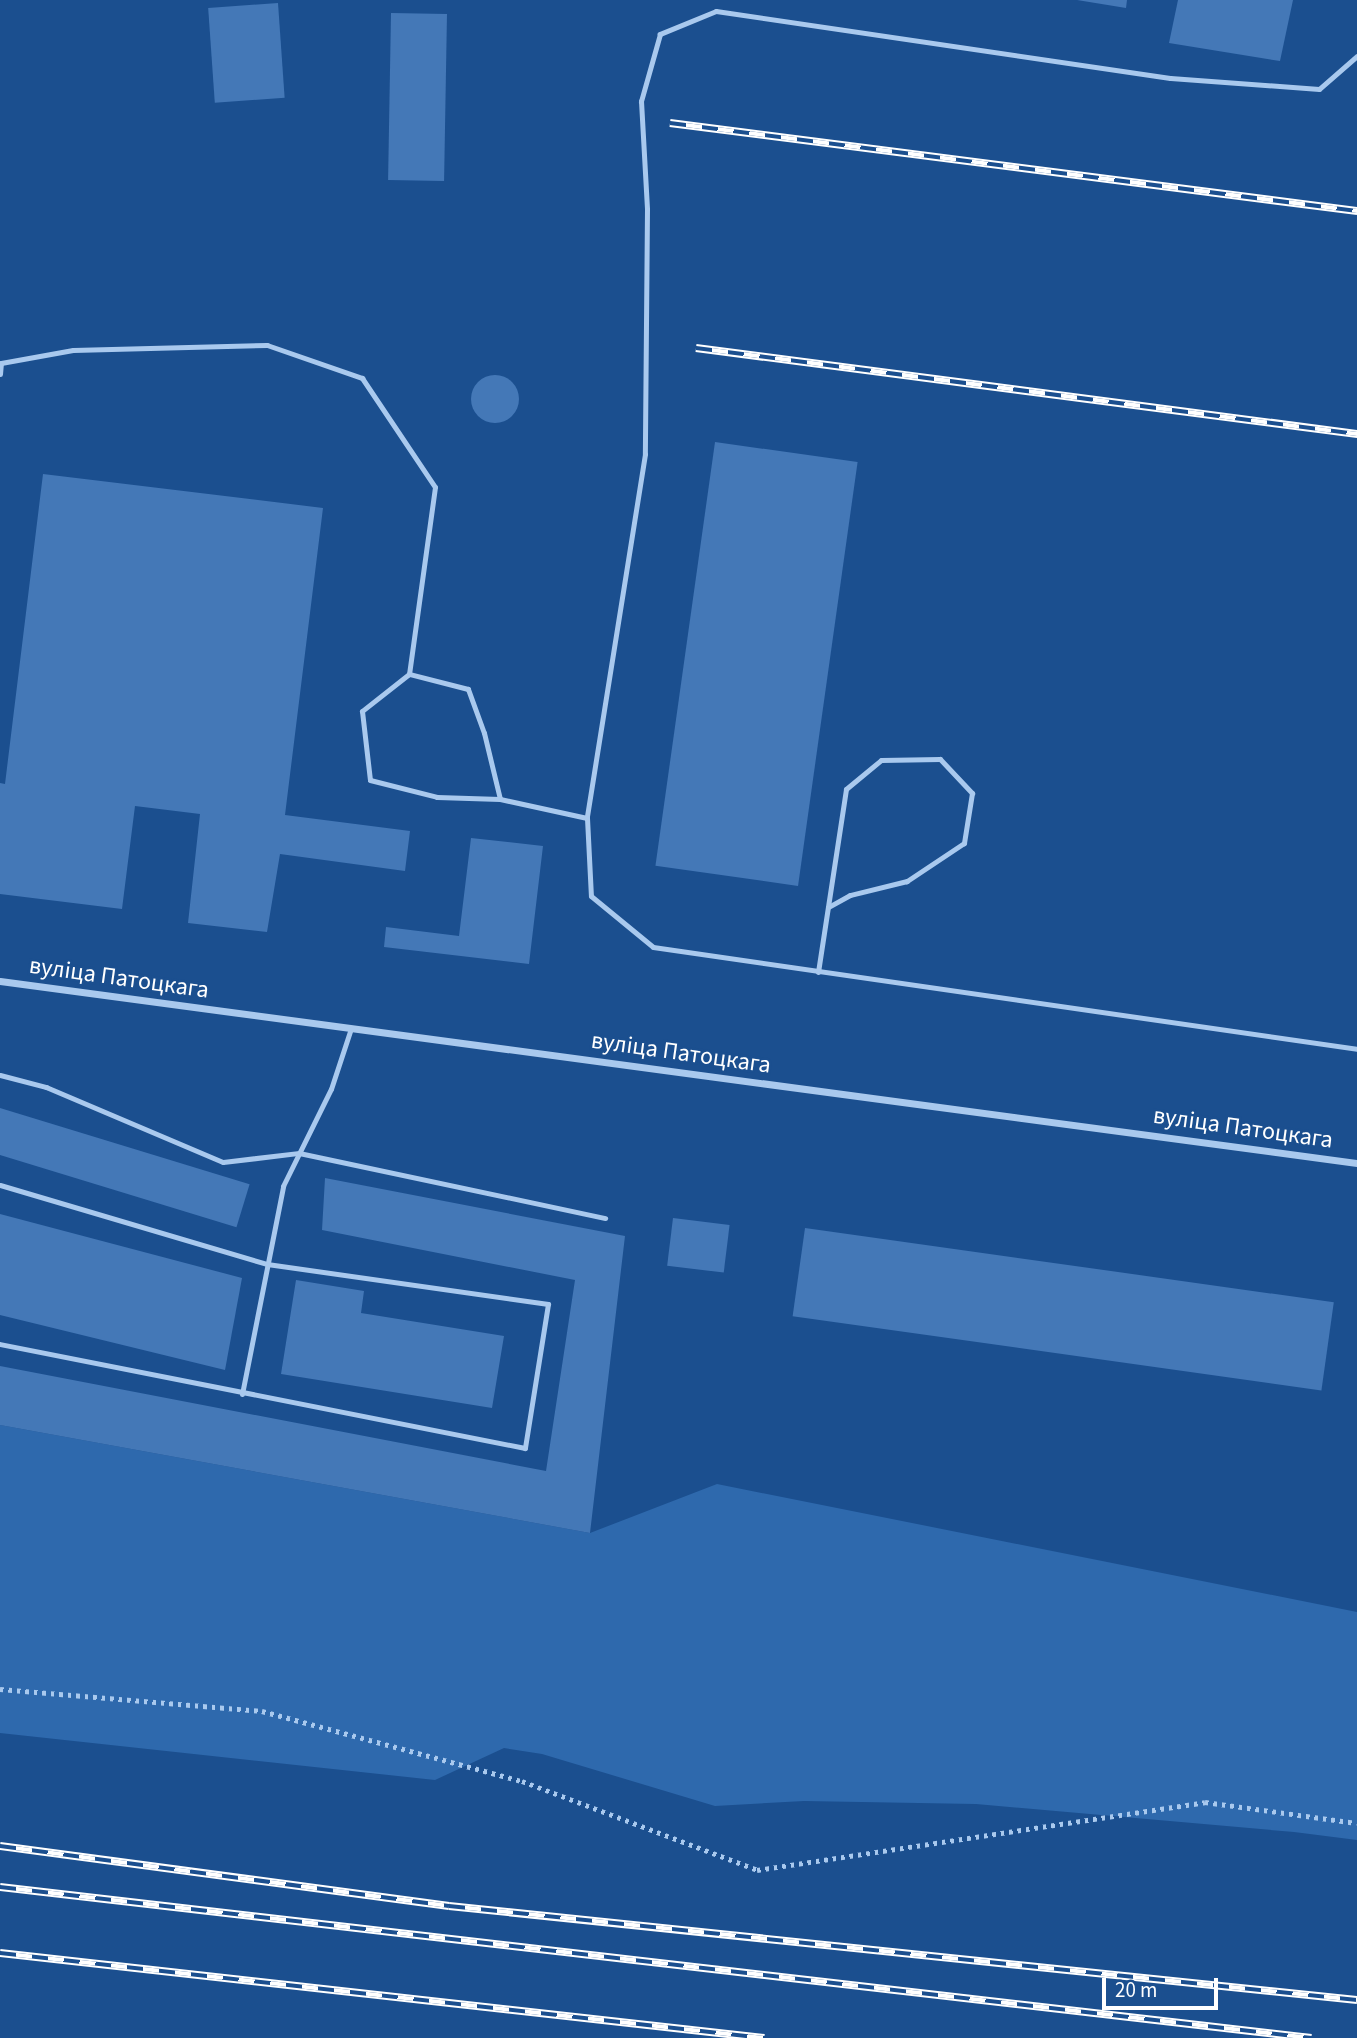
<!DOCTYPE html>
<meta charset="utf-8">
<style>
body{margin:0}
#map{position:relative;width:1357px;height:2038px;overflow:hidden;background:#1b4f8f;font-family:"Source Sans 3",sans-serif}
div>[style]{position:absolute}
.green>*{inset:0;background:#2e69ad}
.building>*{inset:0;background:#4478b7;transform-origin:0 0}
.round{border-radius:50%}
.path>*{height:4.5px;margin-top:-2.25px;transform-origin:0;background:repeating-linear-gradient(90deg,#a9c9ee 0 3.5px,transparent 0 8.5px)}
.service>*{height:5px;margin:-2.5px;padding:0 2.5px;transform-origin:2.5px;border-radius:2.5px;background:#a9c9ee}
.minor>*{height:7px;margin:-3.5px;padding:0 3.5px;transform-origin:3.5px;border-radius:3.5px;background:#a9c9ee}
.rail>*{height:8px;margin-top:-4px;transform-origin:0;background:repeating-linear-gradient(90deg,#1b4f8f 0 16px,#fff 0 32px);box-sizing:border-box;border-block:2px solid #fff}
span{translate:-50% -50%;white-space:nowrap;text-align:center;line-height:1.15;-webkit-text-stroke:5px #1b4f8f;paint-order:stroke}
.street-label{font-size:24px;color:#fff}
.scale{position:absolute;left:1102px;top:1978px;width:116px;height:32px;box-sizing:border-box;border:4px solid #fff;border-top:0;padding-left:9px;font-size:21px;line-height:24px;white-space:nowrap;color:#fff;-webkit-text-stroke:5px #1b4f8f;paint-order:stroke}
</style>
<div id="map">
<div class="green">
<div style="clip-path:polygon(0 1425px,590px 1533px,717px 1484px,1357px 1612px,1357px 1840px,1294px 1832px,976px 1804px,804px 1801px,715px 1806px,542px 1754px,504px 1748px,435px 1780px,0 1733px)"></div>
</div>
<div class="building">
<div style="clip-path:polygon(1077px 0,1127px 0,1126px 8px)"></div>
<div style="clip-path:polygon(1178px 0,1293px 0,1280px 61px,1169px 43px)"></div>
<div style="left:278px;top:3px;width:95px;height:70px;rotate:86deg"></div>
<div style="left:391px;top:13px;width:56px;height:167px;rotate:1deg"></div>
<div class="round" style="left:471px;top:375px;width:48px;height:48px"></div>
<div style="left:715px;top:442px;width:144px;height:428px;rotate:8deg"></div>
<div style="clip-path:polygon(43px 474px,323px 508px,285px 815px,410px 831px,405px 871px,280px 854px,267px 932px,188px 923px,200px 814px,135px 806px,122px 909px,0 894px,0 783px,5px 784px)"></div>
<div style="clip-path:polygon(471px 838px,543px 846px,529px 964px,384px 947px,386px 927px,459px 936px)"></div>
<div style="left:0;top:1108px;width:261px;height:45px;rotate:17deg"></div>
<div style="clip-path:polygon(325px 1178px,625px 1236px,590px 1533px,0 1425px,0 1366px,546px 1471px,575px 1280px,322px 1230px)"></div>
<div style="clip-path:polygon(0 1214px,242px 1278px,225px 1370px,0 1315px)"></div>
<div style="left:673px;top:1218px;width:57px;height:48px;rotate:7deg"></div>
<div style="left:805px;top:1228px;width:534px;height:89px;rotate:8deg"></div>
<div style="clip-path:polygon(296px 1280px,364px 1291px,361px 1313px,504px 1336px,492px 1408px,281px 1374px)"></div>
</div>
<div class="path">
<div style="left:0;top:1689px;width:263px;rotate:4.8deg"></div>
<div style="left:262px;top:1711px;width:269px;rotate:15.1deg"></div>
<div style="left:522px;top:1781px;width:251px;rotate:20.7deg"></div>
<div style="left:757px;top:1870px;width:453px;rotate:-8.6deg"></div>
<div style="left:1205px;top:1802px;width:153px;rotate:7.9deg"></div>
</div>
<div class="service">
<div style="left:1357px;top:56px;width:50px;rotate:139deg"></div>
<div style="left:1319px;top:89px;width:149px;rotate:-175.8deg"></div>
<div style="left:1170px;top:78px;width:459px;rotate:-171.6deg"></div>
<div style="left:716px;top:11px;width:61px;rotate:157.7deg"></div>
<div style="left:660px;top:34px;width:70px;rotate:105.8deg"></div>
<div style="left:641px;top:101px;width:108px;rotate:86.8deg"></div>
<div style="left:647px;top:209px;width:245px;rotate:90.5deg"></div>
<div style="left:645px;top:454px;width:369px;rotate:99.1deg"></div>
<div style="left:587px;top:818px;width:78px;rotate:87.1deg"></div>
<div style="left:591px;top:896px;width:80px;rotate:39.4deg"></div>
<div style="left:653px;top:947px;width:711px;rotate:8.24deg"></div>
<div style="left:0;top:374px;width:11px;rotate:-85deg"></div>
<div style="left:1px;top:363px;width:73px;rotate:-10.2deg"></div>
<div style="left:73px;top:350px;width:194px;rotate:-1.5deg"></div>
<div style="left:267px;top:345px;width:101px;rotate:19.2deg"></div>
<div style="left:362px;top:378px;width:131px;rotate:56.2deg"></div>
<div style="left:435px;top:487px;width:189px;rotate:97.9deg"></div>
<div style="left:500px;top:799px;width:68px;rotate:-103.6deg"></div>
<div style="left:484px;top:733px;width:47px;rotate:-110deg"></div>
<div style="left:468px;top:689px;width:61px;rotate:-165.7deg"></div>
<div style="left:409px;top:674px;width:60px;rotate:141.8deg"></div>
<div style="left:362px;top:711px;width:69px;rotate:83.4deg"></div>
<div style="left:370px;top:780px;width:69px;rotate:14.2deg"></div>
<div style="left:437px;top:797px;width:63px;rotate:1.8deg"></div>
<div style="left:500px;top:799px;width:89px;rotate:12.3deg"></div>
<div style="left:818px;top:972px;width:185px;rotate:-81.3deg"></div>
<div style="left:846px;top:789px;width:45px;rotate:-39.6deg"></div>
<div style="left:881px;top:760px;width:59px;rotate:-1deg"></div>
<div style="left:940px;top:759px;width:47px;rotate:46.7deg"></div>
<div style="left:972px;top:793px;width:51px;rotate:99.1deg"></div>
<div style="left:964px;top:843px;width:69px;rotate:146.3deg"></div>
<div style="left:907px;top:881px;width:59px;rotate:166.2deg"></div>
<div style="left:850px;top:895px;width:25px;rotate:151deg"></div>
<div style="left:0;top:1075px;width:48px;rotate:14.6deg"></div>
<div style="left:46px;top:1087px;width:192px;rotate:23deg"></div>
<div style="left:223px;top:1162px;width:77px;rotate:-6.8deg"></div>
<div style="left:299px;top:1153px;width:313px;rotate:12deg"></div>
<div style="left:0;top:1185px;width:278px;rotate:16.5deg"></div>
<div style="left:267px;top:1264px;width:284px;rotate:8.1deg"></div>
<div style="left:548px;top:1304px;width:146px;rotate:99.1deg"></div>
<div style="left:525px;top:1448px;width:535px;rotate:-168.8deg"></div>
<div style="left:242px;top:1394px;width:212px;rotate:-78.8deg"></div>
<div style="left:283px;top:1186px;width:108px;rotate:-63.7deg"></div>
<div style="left:331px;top:1089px;width:64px;rotate:-71.8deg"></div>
</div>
<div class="minor">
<div style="left:0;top:981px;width:1369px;rotate:7.64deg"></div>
</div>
<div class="rail">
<div style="left:670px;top:123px;width:693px;rotate:7.3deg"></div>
<div style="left:696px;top:348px;width:667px;rotate:7.41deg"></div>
<div style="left:0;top:1846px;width:453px;rotate:7.6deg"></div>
<div style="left:449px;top:1906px;width:913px;rotate:5.91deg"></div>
<div style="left:0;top:1887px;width:1320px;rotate:6.57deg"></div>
<div style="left:0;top:1953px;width:769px;rotate:6.35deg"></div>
</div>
<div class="street-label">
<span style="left:119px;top:978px;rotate:8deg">вуліца Патоцкага</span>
<span style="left:681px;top:1053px;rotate:8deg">вуліца Патоцкага</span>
<span style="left:1243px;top:1128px;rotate:8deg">вуліца Патоцкага</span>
</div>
<div class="scale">20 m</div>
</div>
